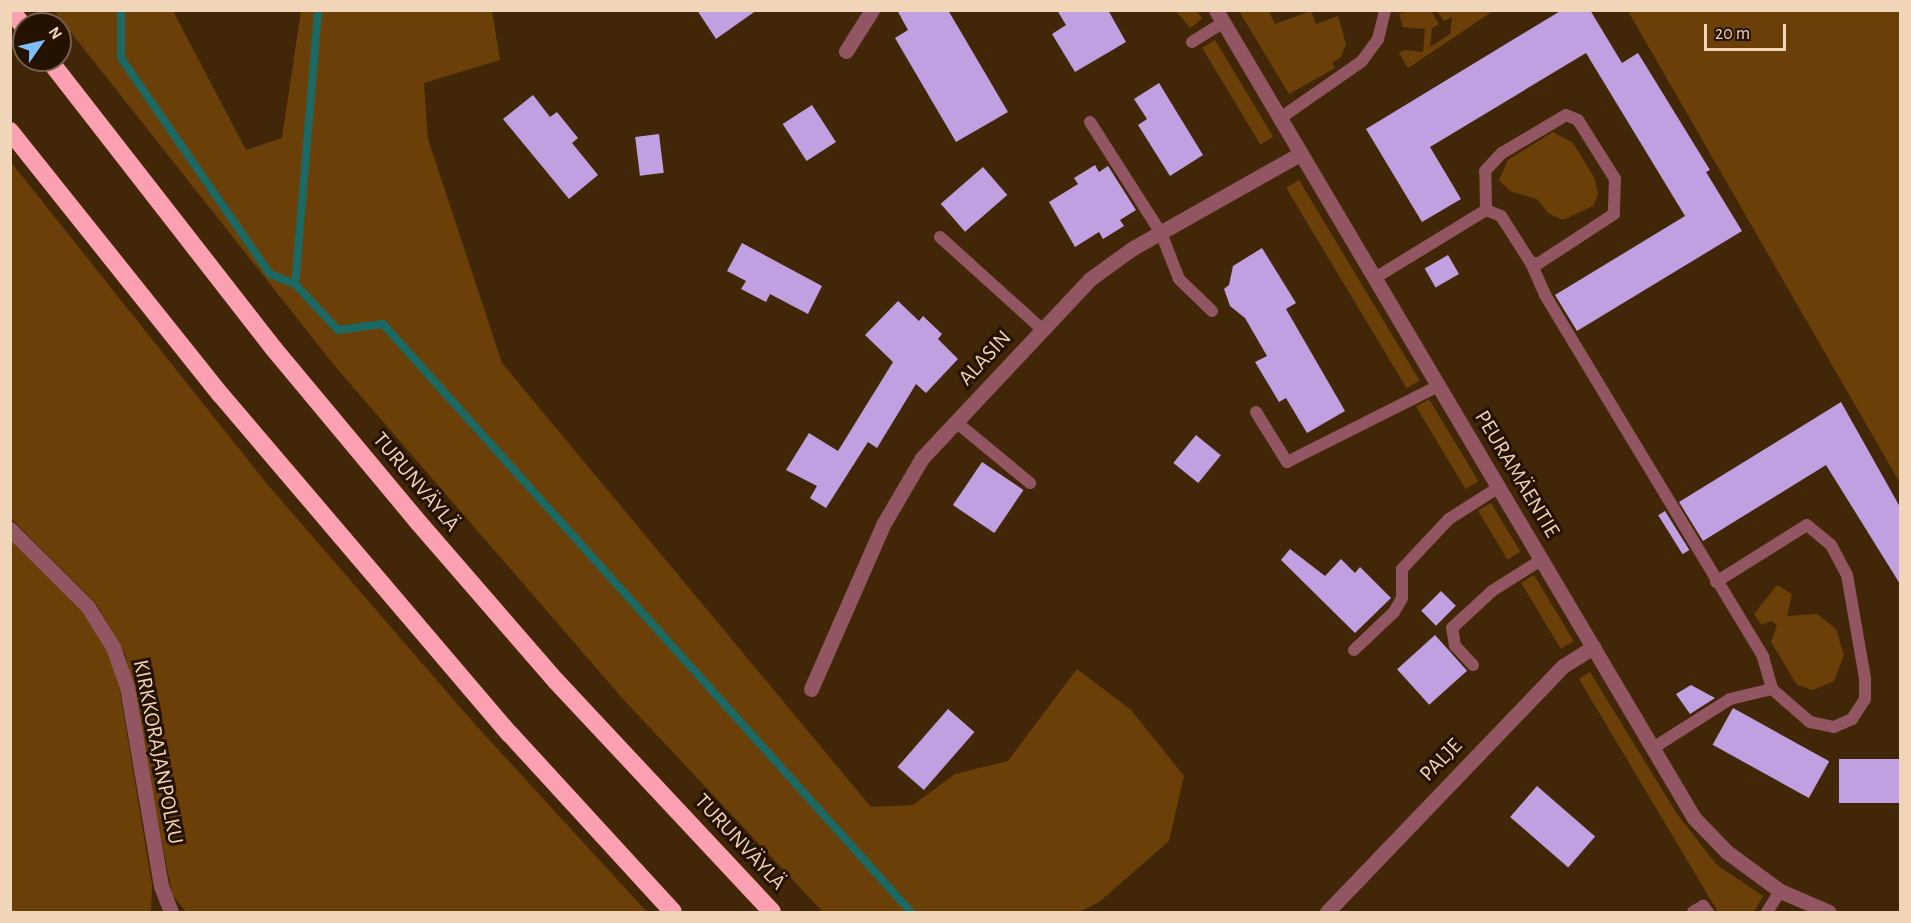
<!DOCTYPE html>
<meta charset="utf-8">
<style>
body{margin:0}
#map{position:relative;width:1911px;height:923px;overflow:hidden;background:#412708;font-family:"Alegreya Sans",sans-serif}
div>[style]{position:absolute}
.green>*{inset:0;background:#6a4008;transform-origin:0 0}
.stream>*{height:8px;margin:-4px;padding:0 4px;transform-origin:4px;border-radius:4px;background:#1c6862}
.building>*{inset:0;background:#c1a0e1;transform-origin:0 0}
.service>*{height:12px;margin:-6px;padding:0 6px;transform-origin:6px;border-radius:6px;background:#925662}
.minor>*{height:15px;margin:-7.5px;padding:0 7.5px;transform-origin:7.5px;border-radius:7.5px;background:#925662}
.tertiary>*{height:15px;margin:-7.5px;padding:0 7.5px;transform-origin:7.5px;border-radius:7.5px;background:#925662}
.motorway>*{height:18px;margin:-9px;padding:0 9px;transform-origin:9px;border-radius:9px;background:#faa0b1}
span{translate:-50% -50%;white-space:nowrap;text-align:center;line-height:1.15;-webkit-text-stroke:6px #241100;paint-order:stroke}
.street-label{font-size:22px;color:#f1d5b9}
.frame{position:absolute;inset:0;border:12px solid #f1d5b9;pointer-events:none}
.north{position:absolute;left:12px;top:12px;width:60px;height:60px;box-sizing:border-box;background:#241100;border:2px solid #765f4a;border-radius:50%;rotate:56deg;font-size:16px;font-weight:700;line-height:24px;text-align:center;color:#f1d5b9}
.north::after{content:'';display:block;margin:auto;width:21px;height:27px;background:#7dbef9;clip-path:polygon(50% 0,100% 100%,50% 72%,0 100%)}
.scale{position:absolute;left:1704px;top:24px;width:82px;height:27px;box-sizing:border-box;border:3px solid #f1d5b9;border-top:0;padding-left:8px;font-size:18px;line-height:21px;white-space:nowrap;color:#f1d5b9;-webkit-text-stroke:4px #241100;paint-order:stroke}
</style>
<div id="map">
<div class="green">
<div style="clip-path:polygon(351px 10px,492px 11px,500px 60px,424px 83px,428px 139px,502px 363px,871px 807px,913px 805px,955px 774px,1008px 761px,1077px 669px,1131px 710px,1184px 776px,1169px 841px,1099px 902px,1079px 912px,823px 912px,623px 699px,334px 365px,54px 11px,173px 11px,246px 150px,282px 138px,301px 11px)"></div>
<div style="clip-path:polygon(1407px 10px,1431px 11px,1439px 24px,1432px 28px,1430px 47px,1450px 34px,1452px 17px,1444px 21px,1437px 11px,1493px 11px,1408px 68px,1399px 53px,1404px 50px,1423px 52px,1425px 29px,1403px 27px,1399px 14px)"></div>
<div style="clip-path:polygon(1176px 11px,1197px 11px,1202px 19px,1190px 28px)"></div>
<div style="clip-path:polygon(1239px 11px,1269px 11px,1275px 24px,1311px 11px,1316px 24px,1338px 16px,1346px 44px,1341px 57px,1332px 63px,1335px 68px,1289px 94px)"></div>
<div style="clip-path:polygon(1628px 11px,1900px 11px,1900px 483px)"></div>
<div style="left:1215px;top:40px;width:113px;height:15px;rotate:59deg"></div>
<div style="clip-path:polygon(1553px 132px,1573px 143px,1595px 179px,1598px 195px,1593px 206px,1563px 220px,1548px 213px,1537px 199px,1510px 191px,1499px 180px,1508px 160px)"></div>
<div style="clip-path:polygon(10px 161px,268px 485px,472px 721px,647px 912px,186px 912px,172px 894px,126px 656px,97px 605px,11px 518px)"></div>
<div style="left:1299px;top:180px;width:234px;height:15px;rotate:59deg"></div>
<div style="left:1429px;top:399px;width:96px;height:15px;rotate:59deg"></div>
<div style="left:1491px;top:503px;width:57px;height:15px;rotate:59deg"></div>
<div style="clip-path:polygon(10px 538px,65px 591px,102px 636px,116px 668px,152px 885px,151px 912px,11px 912px)"></div>
<div style="left:1534px;top:575px;width:77px;height:15px;rotate:59deg"></div>
<div style="clip-path:polygon(1777px 585px,1792px 594px,1787px 616px,1817px 614px,1836px 629px,1844px 655px,1834px 681px,1813px 690px,1797px 685px,1771px 642px,1777px 625px,1771px 621px,1761px 625px,1754px 614px)"></div>
<div style="clip-path:polygon(1590px 672px,1677px 814px,1717px 865px,1763px 896px,1754px 912px,1718px 912px,1579px 679px)"></div>
</div>
<div class="stream">
<div style="left:121px;top:10px;width:48px;rotate:90deg"></div>
<div style="left:121px;top:58px;width:262px;rotate:55.4deg"></div>
<div style="left:270px;top:274px;width:27px;rotate:22deg"></div>
<div style="left:318px;top:12px;width:273px;rotate:94.8deg"></div>
<div style="left:295px;top:284px;width:63px;rotate:46.9deg"></div>
<div style="left:338px;top:330px;width:45px;rotate:-7.6deg"></div>
<div style="left:383px;top:324px;width:790px;rotate:48.08deg"></div>
</div>
<div class="building">
<div style="clip-path:polygon(697px 10px,757px 10px,716px 39px)"></div>
<div style="clip-path:polygon(897px 10px,948px 10px,1008px 112px,956px 142px,895px 38px,908px 30px)"></div>
<div style="clip-path:polygon(1057px 10px,1108px 10px,1126px 42px,1075px 72px,1052px 34px,1066px 25px)"></div>
<div style="clip-path:polygon(1562px 10px,1590px 10px,1622px 63px,1638px 53px,1710px 170px,1706px 172px,1742px 231px,1577px 331px,1555px 295px,1685px 216px,1586px 53px,1430px 147px,1461px 199px,1422px 222px,1366px 129px)"></div>
<div style="clip-path:polygon(1159px 83px,1203px 155px,1170px 176px,1138px 125px,1147px 119px,1134px 99px)"></div>
<div style="clip-path:polygon(533px 95px,550px 117px,557px 112px,578px 138px,572px 143px,598px 175px,569px 199px,503px 119px)"></div>
<div style="left:812px;top:105px;width:44px;height:35px;rotate:57deg"></div>
<div style="left:659px;top:134px;width:39px;height:24px;rotate:83deg"></div>
<div style="clip-path:polygon(1095px 165px,1099px 172px,1108px 166px,1136px 210px,1120px 220px,1124px 226px,1103px 239px,1099px 232px,1075px 247px,1049px 202px,1078px 184px,1074px 178px)"></div>
<div style="left:983px;top:167px;width:37px;height:56px;rotate:49deg"></div>
<div style="clip-path:polygon(742px 243px,822px 286px,808px 314px,770px 294px,766px 302px,741px 289px,746px 281px,727px 271px)"></div>
<div style="clip-path:polygon(1262px 248px,1296px 303px,1286px 309px,1345px 411px,1307px 433px,1286px 398px,1279px 402px,1255px 362px,1267px 356px,1245px 318px,1230px 306px,1224px 289px,1229px 285px,1233px 266px)"></div>
<div style="left:1448px;top:255px;width:22px;height:27px;rotate:60deg"></div>
<div style="clip-path:polygon(898px 301px,919px 321px,923px 316px,942px 334px,938px 339px,958px 359px,926px 393px,916px 384px,877px 448px,868px 442px,826px 508px,810px 498px,817px 486px,786px 470px,809px 433px,838px 451px,893px 362px,865px 335px)"></div>
<div style="clip-path:polygon(1841px 402px,1900px 507px,1900px 584px,1826px 465px,1703px 541px,1679px 502px)"></div>
<div style="left:1196px;top:435px;width:32px;height:36px;rotate:39deg"></div>
<div style="left:982px;top:462px;width:50px;height:52px;rotate:34deg"></div>
<div style="left:1665px;top:511px;width:46px;height:8px;rotate:58deg"></div>
<div style="clip-path:polygon(1290px 549px,1325px 576px,1341px 559px,1355px 573px,1360px 567px,1391px 598px,1355px 633px,1281px 560px)"></div>
<div style="left:1441px;top:591px;width:21px;height:28px;rotate:45deg"></div>
<div style="left:1435px;top:635px;width:48px;height:51px;rotate:48deg"></div>
<div style="clip-path:polygon(1691px 685px,1715px 698px,1690px 714px,1676px 694px)"></div>
<div style="left:1733px;top:708px;width:110px;height:42px;rotate:29deg"></div>
<div style="left:948px;top:709px;width:35px;height:77px;rotate:41deg"></div>
<div style="left:1900px;top:759px;width:44px;height:61px;rotate:90deg"></div>
<div style="left:1537px;top:786px;width:77px;height:41px;rotate:41deg"></div>
</div>
<div class="service">
<div style="left:1192px;top:42px;width:36px;rotate:-32deg"></div>
<div style="left:1279px;top:119px;width:101px;rotate:-34.9deg"></div>
<div style="left:1362px;top:61px;width:27px;rotate:-54deg"></div>
<div style="left:1378px;top:39px;width:30px;rotate:-76deg"></div>
<div style="left:1090px;top:122px;width:132px;rotate:57.4deg"></div>
<div style="left:1161px;top:233px;width:49px;rotate:68.6deg"></div>
<div style="left:1179px;top:279px;width:46px;rotate:44.1deg"></div>
<div style="left:940px;top:237px;width:139px;rotate:42.1deg"></div>
<div style="left:1531px;top:263px;width:35px;rotate:66deg"></div>
<div style="left:1545px;top:295px;width:423px;rotate:58.9deg"></div>
<div style="left:1763px;top:657px;width:33px;rotate:74deg"></div>
<div style="left:1772px;top:689px;width:43px;rotate:166.6deg"></div>
<div style="left:1730px;top:699px;width:91px;rotate:147.5deg"></div>
<div style="left:1375px;top:278px;width:130px;rotate:-31.5deg"></div>
<div style="left:1486px;top:210px;width:39px;rotate:-91deg"></div>
<div style="left:1485px;top:171px;width:25px;rotate:-47deg"></div>
<div style="left:1502px;top:153px;width:74px;rotate:-30.7deg"></div>
<div style="left:1566px;top:115px;width:13px;rotate:23deg"></div>
<div style="left:1578px;top:120px;width:70px;rotate:57.9deg"></div>
<div style="left:1615px;top:179px;width:35px;rotate:92deg"></div>
<div style="left:1614px;top:214px;width:90px;rotate:146.8deg"></div>
<div style="left:1539px;top:263px;width:8px;rotate:180deg"></div>
<div style="left:1531px;top:263px;width:56px;rotate:-122.6deg"></div>
<div style="left:1501px;top:216px;width:16px;rotate:-158deg"></div>
<div style="left:1256px;top:412px;width:59px;rotate:58.2deg"></div>
<div style="left:1287px;top:462px;width:169px;rotate:-26.7deg"></div>
<div style="left:956px;top:422px;width:96px;rotate:39.5deg"></div>
<div style="left:1716px;top:582px;width:107px;rotate:-32.1deg"></div>
<div style="left:1807px;top:525px;width:31px;rotate:40deg"></div>
<div style="left:1831px;top:545px;width:34px;rotate:62deg"></div>
<div style="left:1847px;top:575px;width:105px;rotate:80.1deg"></div>
<div style="left:1865px;top:678px;width:21px;rotate:90deg"></div>
<div style="left:1865px;top:699px;width:24px;rotate:123deg"></div>
<div style="left:1852px;top:719px;width:20px;rotate:156deg"></div>
<div style="left:1834px;top:727px;width:25px;rotate:-168deg"></div>
<div style="left:1810px;top:722px;width:50px;rotate:-139deg"></div>
<div style="left:1354px;top:650px;width:55px;rotate:-43.5deg"></div>
<div style="left:1394px;top:612px;width:16px;rotate:-60deg"></div>
<div style="left:1402px;top:598px;width:29px;rotate:-90deg"></div>
<div style="left:1402px;top:569px;width:69px;rotate:-46.8deg"></div>
<div style="left:1449px;top:519px;width:59px;rotate:-32.6deg"></div>
<div style="left:1473px;top:665px;width:26px;rotate:-133deg"></div>
<div style="left:1455px;top:646px;width:18px;rotate:-99deg"></div>
<div style="left:1452px;top:628px;width:54px;rotate:-42.8deg"></div>
<div style="left:1492px;top:591px;width:58px;rotate:-32.3deg"></div>
<div style="left:1693px;top:912px;width:12px;rotate:-31deg"></div>
<div style="left:1703px;top:906px;width:8px;rotate:50deg"></div>
<div style="left:1767px;top:912px;width:25px;rotate:-58deg"></div>
</div>
<div class="minor">
<div style="left:846px;top:51px;width:49px;rotate:-57.6deg"></div>
<div style="left:10px;top:529px;width:110px;rotate:45deg"></div>
<div style="left:88px;top:607px;width:47px;rotate:58deg"></div>
<div style="left:113px;top:647px;width:42px;rotate:70.7deg"></div>
<div style="left:127px;top:687px;width:202px;rotate:80.3deg"></div>
<div style="left:161px;top:886px;width:28px;rotate:69deg"></div>
<div style="left:811px;top:689px;width:181px;rotate:-66.3deg"></div>
<div style="left:884px;top:523px;width:75px;rotate:-59.7deg"></div>
<div style="left:922px;top:458px;width:245px;rotate:-46.8deg"></div>
<div style="left:1090px;top:279px;width:53px;rotate:-35.8deg"></div>
<div style="left:1133px;top:248px;width:192px;rotate:-29.4deg"></div>
<div style="left:1327px;top:912px;width:341px;rotate:-46.2deg"></div>
<div style="left:1563px;top:666px;width:36px;rotate:-32deg"></div>
</div>
<div class="tertiary">
<div style="left:1216px;top:10px;width:939px;rotate:59.39deg"></div>
<div style="left:1694px;top:818px;width:47px;rotate:45.9deg"></div>
<div style="left:1727px;top:852px;width:66px;rotate:36.3deg"></div>
<div style="left:1780px;top:891px;width:53px;rotate:23.2deg"></div>
</div>
<div class="motorway">
<div style="left:11px;top:10px;width:21px;rotate:53deg"></div>
<div style="left:49px;top:60px;width:366px;rotate:52.1deg"></div>
<div style="left:274px;top:349px;width:226px;rotate:50.2deg"></div>
<div style="left:419px;top:523px;width:209px;rotate:49.1deg"></div>
<div style="left:556px;top:681px;width:316px;rotate:46.9deg"></div>
<div style="left:10px;top:131px;width:338px;rotate:51.4deg"></div>
<div style="left:221px;top:395px;width:445px;rotate:49.6deg"></div>
<div style="left:510px;top:734px;width:241px;rotate:47.5deg"></div>
</div>
<div class="street-label">
<span style="left:985px;top:358px;rotate:-47deg">ALASIN</span>
<span style="left:1517px;top:474px;rotate:59deg">PEURAMÄENTIE</span>
<span style="left:416px;top:482px;rotate:50deg">TURUNVÄYLÄ</span>
<span style="left:158px;top:752px;rotate:79deg">KIRKKORAJANPOLKU</span>
<span style="left:1441px;top:760px;rotate:-46deg">PALJE</span>
<span style="left:740px;top:842px;rotate:47deg">TURUNVÄYLÄ</span>
</div>
<div class="frame"></div>
<div class="north">N</div>
<div class="scale">20 m</div>
</div>
